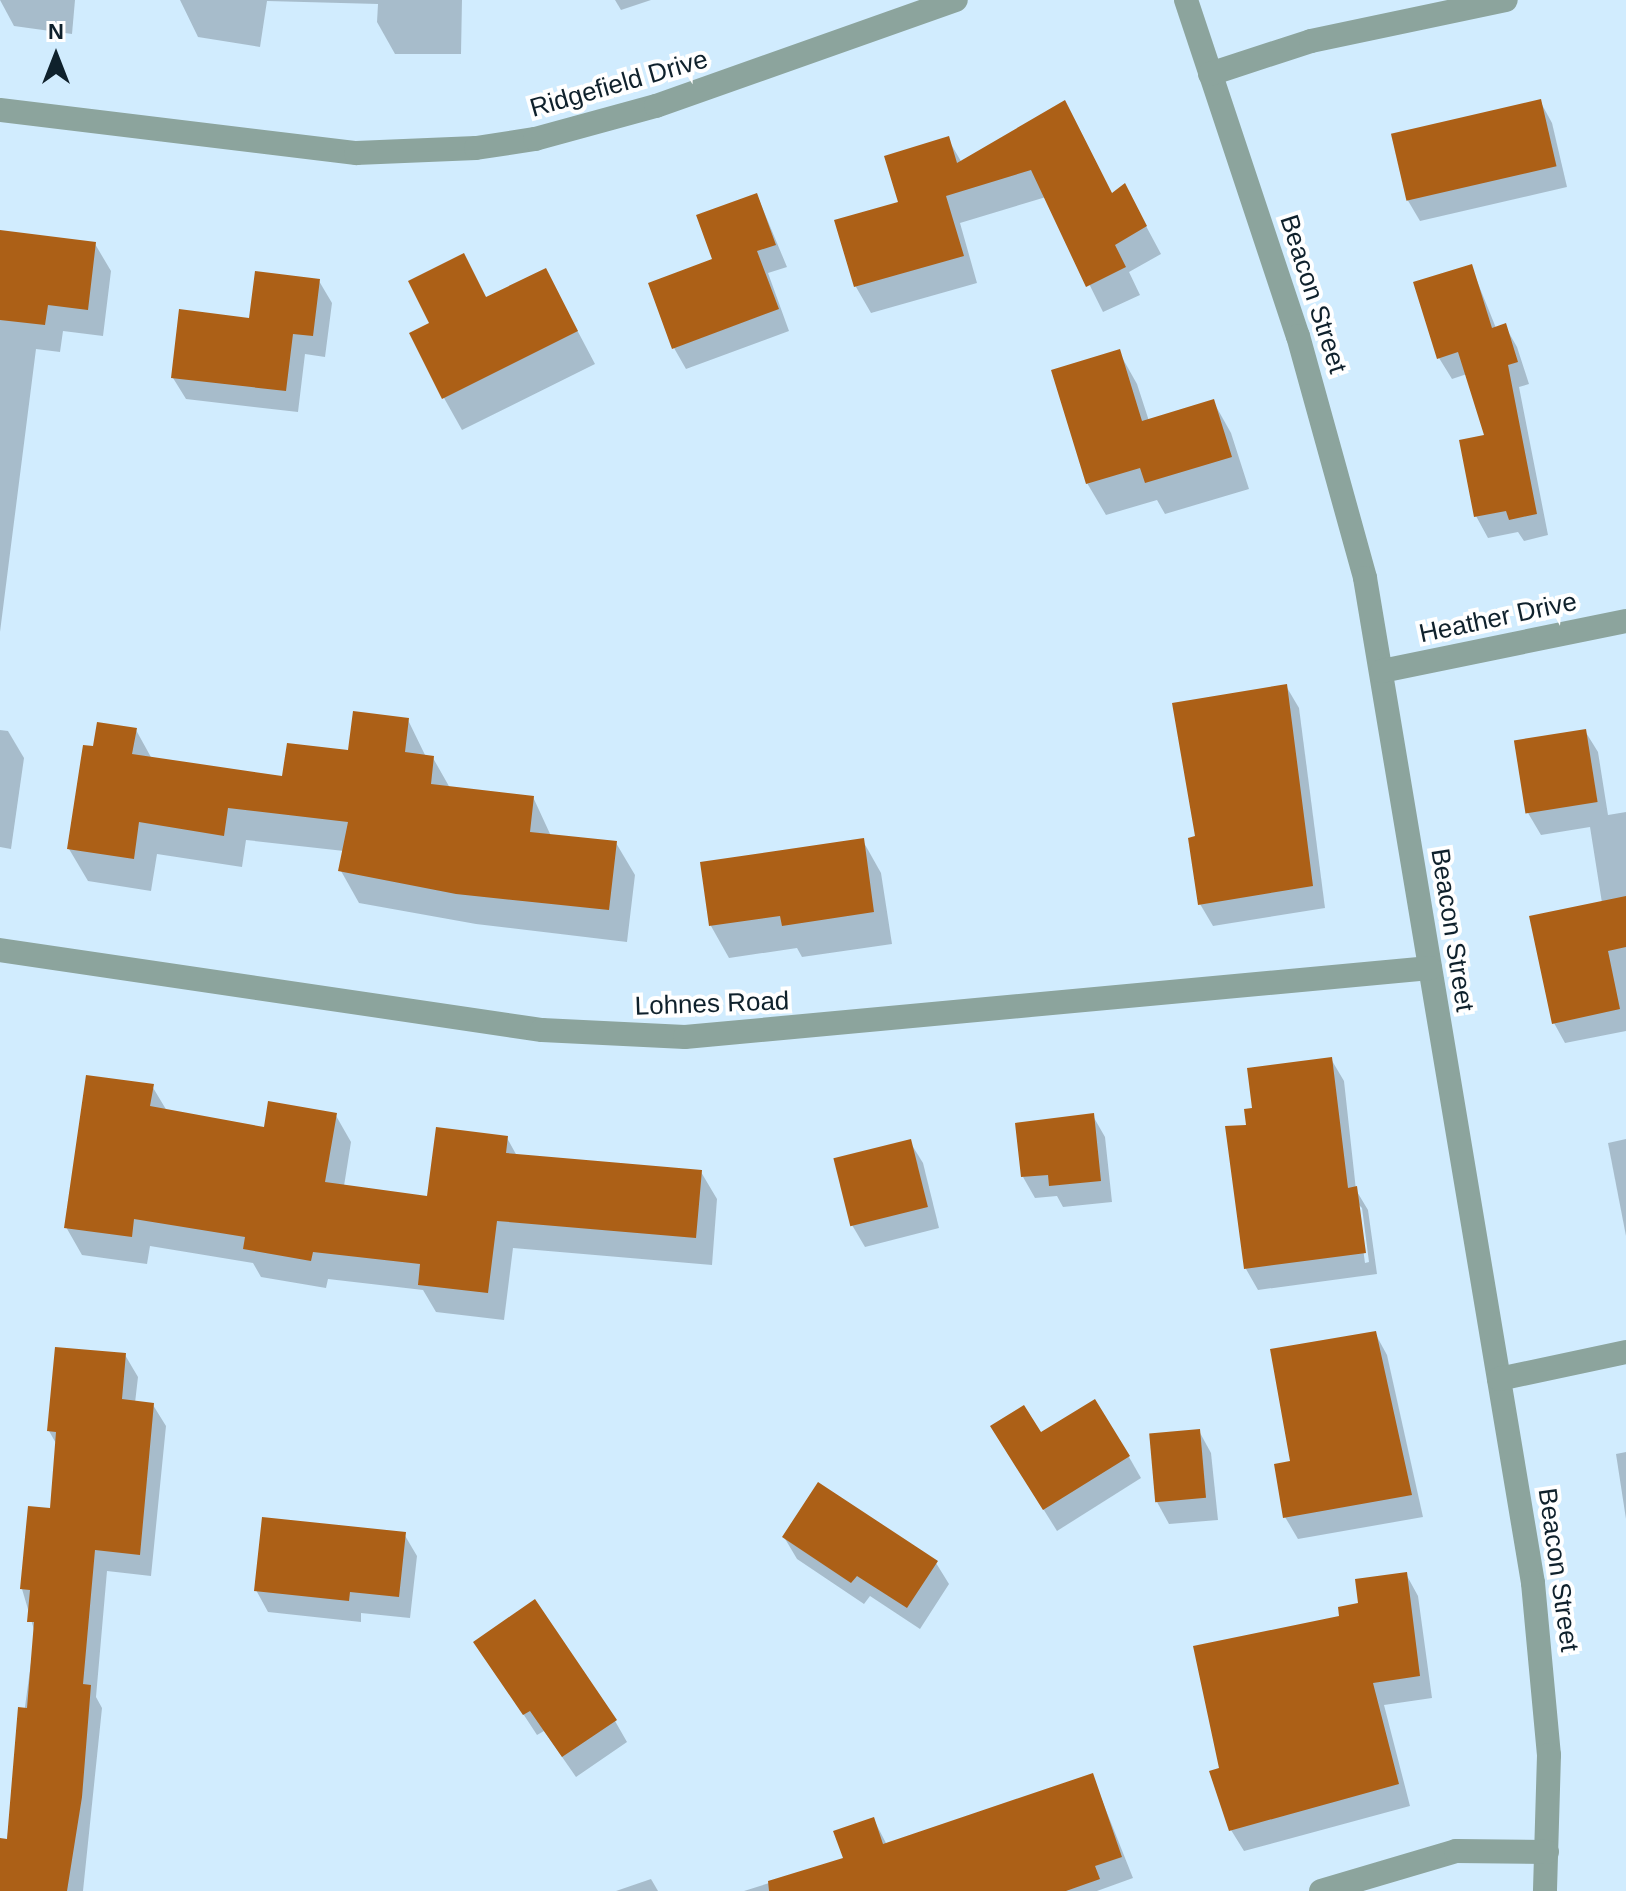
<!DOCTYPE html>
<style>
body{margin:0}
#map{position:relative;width:1626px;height:1891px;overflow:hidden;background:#d1ecfe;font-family:Arial,sans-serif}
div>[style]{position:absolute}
.shadow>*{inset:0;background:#0003}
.building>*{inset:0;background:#ac6017;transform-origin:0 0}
.minor>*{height:24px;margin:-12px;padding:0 12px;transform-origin:12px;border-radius:12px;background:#8ca49d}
span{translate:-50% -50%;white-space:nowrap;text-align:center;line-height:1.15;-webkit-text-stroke:8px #fff;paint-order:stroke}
.street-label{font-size:26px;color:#0f212c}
.north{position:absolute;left:16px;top:16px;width:80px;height:80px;-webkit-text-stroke:6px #fff;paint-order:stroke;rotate:0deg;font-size:22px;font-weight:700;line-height:32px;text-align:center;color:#0f212c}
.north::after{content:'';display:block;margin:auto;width:28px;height:36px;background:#0f212c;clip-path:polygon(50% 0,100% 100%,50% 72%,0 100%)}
</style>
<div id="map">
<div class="shadow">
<div style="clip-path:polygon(0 0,75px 0,72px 34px,14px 26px)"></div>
<div style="clip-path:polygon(180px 0,462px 0,461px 54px,395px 54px,377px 22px,378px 4px,267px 1px,260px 47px,198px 37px)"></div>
<div style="clip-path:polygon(615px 0,651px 0,621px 10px)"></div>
<div style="clip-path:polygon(1540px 101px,1552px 123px,1567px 187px,1420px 221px,1407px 199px)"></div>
<div style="clip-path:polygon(1064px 102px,1112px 194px,1139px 213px,1161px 254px,1129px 272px,1140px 295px,1103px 312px,1046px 197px,960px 223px,977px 283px,871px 313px,856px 287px,836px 222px,901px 203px,948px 139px,962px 163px)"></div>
<div style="clip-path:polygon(757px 195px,787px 267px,768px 273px,789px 331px,686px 369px,674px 348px,715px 260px)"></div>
<div style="clip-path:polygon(0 232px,95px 244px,111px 271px,103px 336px,63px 331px,60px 352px,36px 349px,0 632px)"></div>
<div style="clip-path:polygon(463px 256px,487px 299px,546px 271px,595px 364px,462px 430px,444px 398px)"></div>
<div style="clip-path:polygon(1471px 266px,1496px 328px,1505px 326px,1517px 347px,1529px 384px,1519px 387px,1548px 535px,1524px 541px,1518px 532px,1488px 538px,1476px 516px,1486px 437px,1467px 374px,1452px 379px,1439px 358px)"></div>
<div style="clip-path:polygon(319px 281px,332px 303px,325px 357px,305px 354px,298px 412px,186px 399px,173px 378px,251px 320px)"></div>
<div style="clip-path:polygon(1119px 352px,1137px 384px,1149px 421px,1213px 401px,1231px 433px,1249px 489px,1165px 514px,1157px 500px,1106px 515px,1087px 483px)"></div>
<div style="clip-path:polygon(1286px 686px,1299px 708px,1325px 908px,1213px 926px,1200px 904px,1197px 838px)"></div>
<div style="clip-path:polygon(408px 720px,426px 757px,433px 758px,450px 788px,533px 797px,551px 836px,616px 843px,635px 875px,627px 942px,476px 924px,359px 903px,341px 871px,344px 851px,246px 840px,242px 867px,157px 854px,151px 891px,88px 881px,69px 849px,95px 748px,136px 730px,152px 759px,284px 778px,350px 753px)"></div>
<div style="clip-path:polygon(0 730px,8px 731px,24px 758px,11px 849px,0 847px)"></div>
<div style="clip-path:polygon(1585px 731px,1598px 752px,1608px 815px,1626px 812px,1626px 1031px,1565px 1043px,1554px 1023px,1602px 903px,1590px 827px,1541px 835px,1528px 813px)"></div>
<div style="clip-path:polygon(863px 841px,881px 873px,892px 944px,802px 957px,797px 948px,729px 958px,711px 926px,702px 864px)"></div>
<div style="clip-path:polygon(evenodd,1331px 1059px,1344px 1081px,1356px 1190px,1368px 1210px,1377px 1274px,1258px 1290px,1246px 1269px,1227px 1128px,1249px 1127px,1255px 1110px,1331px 1059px,1357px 1203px,1362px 1208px,1369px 1262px,1365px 1263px,1357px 1203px)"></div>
<div style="clip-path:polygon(152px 1086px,167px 1111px,265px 1129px,335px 1114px,351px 1142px,344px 1186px,429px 1198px,507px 1138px,517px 1156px,701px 1172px,717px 1199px,712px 1265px,513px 1248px,504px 1320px,436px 1312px,423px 1290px,328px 1279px,326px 1288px,261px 1277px,253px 1263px,150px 1246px,147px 1264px,82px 1255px,66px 1227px)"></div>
<div style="clip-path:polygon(1093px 1116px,1105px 1137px,1112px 1202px,1063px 1207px,1057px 1196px,1035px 1198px,1023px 1177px)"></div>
<div style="clip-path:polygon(1626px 1139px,1626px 1236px,1608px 1143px)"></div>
<div style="clip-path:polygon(910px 1142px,923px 1163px,939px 1228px,865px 1247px,852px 1225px)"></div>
<div style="clip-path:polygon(1375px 1333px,1387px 1355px,1423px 1517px,1298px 1539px,1285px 1517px,1292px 1462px)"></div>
<div style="clip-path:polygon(125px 1355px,138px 1377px,135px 1403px,153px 1405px,166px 1426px,151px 1576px,107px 1571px,96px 1697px,102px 1708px,83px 1891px,0 1891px,35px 1633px,22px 1589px,51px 1510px,57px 1445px,49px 1431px)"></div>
<div style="clip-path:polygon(1199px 1431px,1211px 1453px,1218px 1520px,1169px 1524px,1157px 1502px)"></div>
<div style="clip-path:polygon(1005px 1448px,1129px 1457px,1141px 1478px,1057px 1531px)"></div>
<div style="clip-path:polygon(1626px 1452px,1626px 1519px,1616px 1454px)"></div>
<div style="clip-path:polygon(404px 1534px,417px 1556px,410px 1618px,361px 1613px,361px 1622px,268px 1612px,256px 1590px)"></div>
<div style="clip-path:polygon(784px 1537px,936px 1563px,949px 1584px,920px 1629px,870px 1596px,864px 1604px,797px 1559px)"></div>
<div style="clip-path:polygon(1406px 1574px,1418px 1596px,1432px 1698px,1384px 1705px,1410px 1806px,1244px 1851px,1231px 1830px,1341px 1618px)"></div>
<div style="clip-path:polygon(476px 1642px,615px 1721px,627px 1742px,576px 1777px,544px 1731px,537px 1735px)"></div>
<div style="clip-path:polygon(1092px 1775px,1133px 1878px,1097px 1891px,744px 1891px,845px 1859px,874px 1820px,887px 1845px)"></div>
<div style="clip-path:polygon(651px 1879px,658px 1891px,616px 1891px)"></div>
</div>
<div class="building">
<div style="left:1541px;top:99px;width:69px;height:154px;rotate:77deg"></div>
<div style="clip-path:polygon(1065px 100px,1112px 193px,1125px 183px,1147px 226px,1115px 245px,1126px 267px,1086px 287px,1031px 170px,946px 196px,964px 256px,854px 287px,834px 220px,898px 202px,884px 156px,949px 136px,957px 163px)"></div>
<div style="clip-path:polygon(757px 193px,776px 245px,757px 251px,779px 309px,672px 349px,648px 283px,712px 259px,696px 215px)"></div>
<div style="clip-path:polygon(0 230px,96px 242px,88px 310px,48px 305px,45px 325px,0 320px)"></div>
<div style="clip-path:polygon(464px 253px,486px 297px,546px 268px,578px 331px,442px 399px,409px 333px,429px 323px,408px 281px)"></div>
<div style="clip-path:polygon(1472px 264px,1492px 328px,1506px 323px,1518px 362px,1508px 365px,1537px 514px,1509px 520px,1506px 511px,1474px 517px,1459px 440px,1484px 435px,1458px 352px,1437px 359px,1413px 282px)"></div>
<div style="clip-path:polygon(255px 271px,320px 279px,313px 336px,293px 334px,286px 391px,171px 378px,179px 309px,249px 318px)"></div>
<div style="clip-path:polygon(1120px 349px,1142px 421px,1214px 399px,1232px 457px,1145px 483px,1140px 468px,1086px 484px,1051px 370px)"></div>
<div style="clip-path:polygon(1287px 684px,1313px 886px,1198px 905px,1188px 838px,1195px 836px,1172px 703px)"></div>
<div style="clip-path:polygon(353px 711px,409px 718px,405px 752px,434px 756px,431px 784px,534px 796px,530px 832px,617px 841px,609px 910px,456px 894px,338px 871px,348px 822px,228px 808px,224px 836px,139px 822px,134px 859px,67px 849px,83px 745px,93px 746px,97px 722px,137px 728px,132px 754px,282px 776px,287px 743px,348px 750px)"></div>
<div style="left:1586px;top:729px;width:74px;height:73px;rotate:81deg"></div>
<div style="clip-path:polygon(864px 838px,874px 912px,782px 926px,780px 916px,709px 926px,700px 862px)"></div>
<div style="clip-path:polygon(1626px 896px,1626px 947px,1608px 951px,1620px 1009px,1552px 1024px,1529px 916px)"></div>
<div style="clip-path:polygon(1332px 1057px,1348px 1188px,1357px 1186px,1366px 1253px,1244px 1269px,1225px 1126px,1246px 1125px,1244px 1109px,1252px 1108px,1247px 1068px)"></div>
<div style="clip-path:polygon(86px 1075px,154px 1084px,150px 1106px,264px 1127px,268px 1101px,337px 1113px,325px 1182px,427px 1196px,436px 1127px,508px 1136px,506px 1153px,702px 1170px,696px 1238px,497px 1221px,488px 1293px,418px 1285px,420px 1264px,313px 1252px,311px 1261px,243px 1249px,245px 1237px,134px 1219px,132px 1237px,64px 1228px)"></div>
<div style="clip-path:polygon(1094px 1113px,1101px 1181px,1049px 1186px,1048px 1175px,1021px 1177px,1015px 1123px)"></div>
<div style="left:911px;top:1139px;width:70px;height:80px;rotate:76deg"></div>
<div style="clip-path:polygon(1376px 1331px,1412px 1495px,1283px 1518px,1274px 1464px,1290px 1461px,1270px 1349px)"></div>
<div style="clip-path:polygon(55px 1347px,126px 1353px,122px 1399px,154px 1403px,140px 1555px,95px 1550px,83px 1684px,91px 1685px,82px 1797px,67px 1891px,0 1891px,0 1838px,7px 1839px,18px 1707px,27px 1708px,34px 1622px,27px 1622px,30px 1590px,20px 1589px,28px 1506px,50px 1508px,56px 1432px,47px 1431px)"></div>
<div style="clip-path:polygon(1095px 1399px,1130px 1456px,1043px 1510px,990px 1426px,1024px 1405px,1041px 1432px)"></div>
<div style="left:1200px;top:1429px;width:69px;height:51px;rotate:85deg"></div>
<div style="clip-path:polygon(818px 1482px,938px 1561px,907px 1608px,857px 1576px,851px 1583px,782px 1537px)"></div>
<div style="clip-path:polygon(262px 1517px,406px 1532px,399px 1597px,350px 1592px,349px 1601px,254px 1591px)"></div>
<div style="clip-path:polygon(1407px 1572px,1420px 1676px,1373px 1683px,1399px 1784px,1229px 1831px,1209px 1771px,1219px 1768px,1193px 1646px,1339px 1616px,1338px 1607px,1358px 1603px,1355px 1579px)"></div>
<div style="clip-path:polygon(535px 1599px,617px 1720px,562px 1757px,530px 1711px,523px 1715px,473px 1642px)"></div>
<div style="clip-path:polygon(1093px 1773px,1122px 1857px,1095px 1866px,1100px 1879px,1066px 1891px,769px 1891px,768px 1881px,843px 1858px,833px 1831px,874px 1817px,883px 1844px)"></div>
</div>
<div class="minor">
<div style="left:1186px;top:0;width:354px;rotate:71.6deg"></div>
<div style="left:1298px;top:336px;width:251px;rotate:74.5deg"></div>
<div style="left:1365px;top:578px;width:1019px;rotate:80.51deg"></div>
<div style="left:1533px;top:1583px;width:173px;rotate:84.7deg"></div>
<div style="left:1549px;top:1755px;width:136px;rotate:91.7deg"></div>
<div style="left:1210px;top:74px;width:106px;rotate:-18.1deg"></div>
<div style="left:1311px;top:41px;width:199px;rotate:-11.9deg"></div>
<div style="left:0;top:110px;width:359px;rotate:6.9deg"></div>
<div style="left:356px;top:153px;width:120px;rotate:-2.4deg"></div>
<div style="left:476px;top:148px;width:60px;rotate:-8.7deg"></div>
<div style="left:535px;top:139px;width:125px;rotate:-15.3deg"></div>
<div style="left:656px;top:106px;width:318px;rotate:-19.5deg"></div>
<div style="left:1382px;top:671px;width:249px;rotate:-11.6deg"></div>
<div style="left:0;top:950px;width:548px;rotate:8.4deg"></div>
<div style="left:542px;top:1030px;width:143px;rotate:2.8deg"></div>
<div style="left:685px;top:1037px;width:748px;rotate:-5.29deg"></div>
<div style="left:1499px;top:1379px;width:130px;rotate:-12deg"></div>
<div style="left:1321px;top:1891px;width:141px;rotate:-16.5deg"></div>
<div style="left:1456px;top:1851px;width:91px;rotate:0.6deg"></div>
</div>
<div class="street-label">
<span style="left:619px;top:84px;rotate:-16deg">Ridgefield Drive</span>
<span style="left:1313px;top:294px;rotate:72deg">Beacon Street</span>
<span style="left:1498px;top:618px;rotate:-12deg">Heather Drive</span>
<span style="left:1452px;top:930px;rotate:81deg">Beacon Street</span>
<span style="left:712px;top:1004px;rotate:-2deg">Lohnes Road</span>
<span style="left:1558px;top:1570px;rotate:82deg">Beacon Street</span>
</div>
<div class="north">N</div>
</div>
